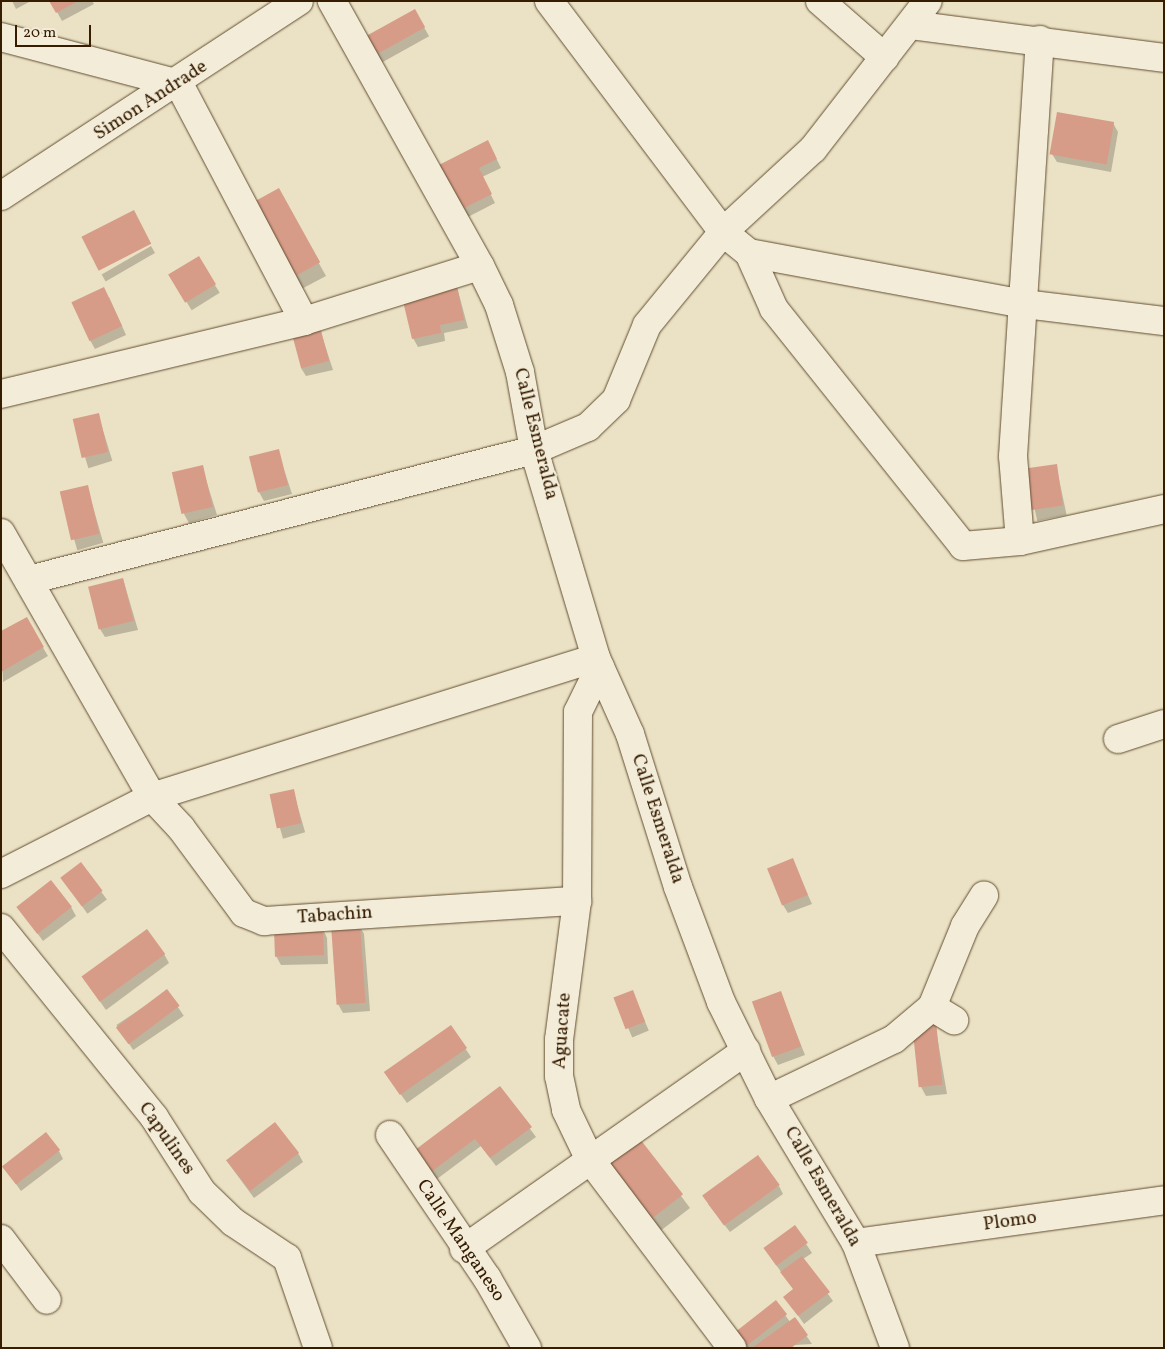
<!DOCTYPE html>
<style>
body{margin:0}
#map{position:relative;width:1165px;height:1349px;overflow:hidden;background:#ebe2c5;font-family:Vollkorn,serif}
div>[style]{position:absolute}
.shadow>*{inset:0;background:#0003;transform-origin:0 0}
.building>*{inset:0;background:#d79c88;transform-origin:0 0}
.roads{filter:drop-shadow(0 0 1px #634e31) drop-shadow(0 0 1px #634e31)}
.minor>*{height:28px;margin:-14px;padding:0 14px;transform-origin:14px;border-radius:14px;background:#f2ecd9}
span{translate:-50% -50%;white-space:nowrap;text-align:center;line-height:1.15;-webkit-text-stroke:4px #f2ecd9;paint-order:stroke}
.street-label{font-size:19px;color:#361c00}
.frame{position:absolute;inset:0;border:2px solid #361c00;pointer-events:none}
.scale{position:absolute;left:15px;top:25px;width:76px;height:22px;box-sizing:border-box;border:2px solid #361c00;border-top:0;padding-left:6px;font-size:15px;line-height:18px;white-space:nowrap;color:#361c00;-webkit-text-stroke:4px #f2ecd9;paint-order:stroke}
</style>
<div id="map">
<div class="shadow">
<div style="clip-path:polygon(12px 1px,31px 1px,16px 9px)"></div>
<div style="clip-path:polygon(51px 1px,92px 1px,94px 4px,62px 21px)"></div>
<div style="left:415px;top:11px;width:29px;height:58px;rotate:61deg"></div>
<div style="clip-path:polygon(1113px 123px,1118px 132px,1111px 172px,1057px 162px,1052px 154px)"></div>
<div style="clip-path:polygon(492px 150px,501px 168px,482px 177px,495px 203px,464px 219px,437px 168px)"></div>
<div style="clip-path:polygon(278px 190px,326px 276px,294px 293px)"></div>
<div style="left:151px;top:246px;width:8px;height:57px;rotate:60deg"></div>
<div style="left:198px;top:258px;width:41px;height:33px;rotate:58deg"></div>
<div style="clip-path:polygon(457px 287px,468px 328px,444px 333px,445px 341px,418px 347px,413px 338px)"></div>
<div style="clip-path:polygon(109px 297px,126px 335px,95px 349px,90px 340px)"></div>
<div style="clip-path:polygon(318px 324px,333px 370px,306px 376px,301px 368px)"></div>
<div style="left:98px;top:414px;width:49px;height:25px;rotate:73deg"></div>
<div style="clip-path:polygon(278px 451px,292px 494px,264px 501px,259px 492px)"></div>
<div style="left:1056px;top:465px;width:51px;height:30px;rotate:78deg"></div>
<div style="clip-path:polygon(202px 467px,217px 515px,189px 523px,184px 514px)"></div>
<div style="left:87px;top:486px;width:59px;height:27px;rotate:74deg"></div>
<div style="clip-path:polygon(123px 579px,138px 630px,105px 637px,100px 629px)"></div>
<div style="clip-path:polygon(26px 619px,48px 656px,3px 682px,1px 633px)"></div>
<div style="left:293px;top:790px;width:44px;height:23px;rotate:74deg"></div>
<div style="clip-path:polygon(792px 860px,812px 904px,788px 913px,783px 905px)"></div>
<div style="left:81px;top:864px;width:44px;height:24px;rotate:54deg"></div>
<div style="clip-path:polygon(18px 907px,71px 907px,76px 916px,43px 941px)"></div>
<div style="clip-path:polygon(359px 925px,364px 934px,370px 1011px,343px 1013px,338px 1004px)"></div>
<div style="clip-path:polygon(323px 929px,327px 938px,328px 964px,281px 965px,276px 956px)"></div>
<div style="clip-path:polygon(164px 954px,169px 963px,106px 1010px,89px 986px)"></div>
<div style="left:167px;top:991px;width:30px;height:61px;rotate:56deg"></div>
<div style="left:632px;top:991px;width:43px;height:18px;rotate:67deg"></div>
<div style="clip-path:polygon(780px 992px,805px 1055px,778px 1065px,773px 1056px)"></div>
<div style="clip-path:polygon(935px 1024px,947px 1094px,926px 1096px,921px 1087px)"></div>
<div style="clip-path:polygon(451px 1027px,471px 1057px,407px 1103px,391px 1081px)"></div>
<div style="clip-path:polygon(500px 1088px,536px 1137px,496px 1166px,481px 1146px,429px 1185px,413px 1165px)"></div>
<div style="clip-path:polygon(640px 1141px,690px 1208px,659px 1232px,616px 1177px)"></div>
<div style="clip-path:polygon(59px 1151px,63px 1159px,21px 1191px,3px 1166px)"></div>
<div style="clip-path:polygon(298px 1153px,303px 1162px,254px 1198px,226px 1160px)"></div>
<div style="clip-path:polygon(779px 1186px,783px 1194px,730px 1232px,708px 1204px)"></div>
<div style="clip-path:polygon(795px 1227px,812px 1253px,803px 1259px,833px 1301px,804px 1324px,785px 1297px,794px 1290px,764px 1248px)"></div>
<div style="clip-path:polygon(776px 1302px,790px 1322px,795px 1319px,812px 1344px,745px 1348px,740px 1340px)"></div>
</div>
<div class="building">
<div style="clip-path:polygon(49px 1px,78px 1px,56px 13px)"></div>
<div style="left:415px;top:9px;width:21px;height:60px;rotate:61deg"></div>
<div style="left:1057px;top:112px;width:58px;height:43px;rotate:10deg"></div>
<div style="clip-path:polygon(488px 140px,497px 159px,479px 168px,492px 194px,458px 211px,435px 167px)"></div>
<div style="left:279px;top:188px;width:85px;height:40px;rotate:61deg"></div>
<div style="left:134px;top:210px;width:38px;height:59px;rotate:63deg"></div>
<div style="left:199px;top:256px;width:33px;height:36px;rotate:59deg"></div>
<div style="clip-path:polygon(457px 286px,464px 320px,440px 325px,441px 333px,412px 339px,402px 297px)"></div>
<div style="left:104px;top:287px;width:43px;height:36px;rotate:65deg"></div>
<div style="left:319px;top:323px;width:39px;height:29px;rotate:75deg"></div>
<div style="left:99px;top:413px;width:40px;height:27px;rotate:77deg"></div>
<div style="left:279px;top:449px;width:37px;height:31px;rotate:76deg"></div>
<div style="left:1057px;top:464px;width:42px;height:32px;rotate:82deg"></div>
<div style="left:203px;top:465px;width:43px;height:32px;rotate:77deg"></div>
<div style="left:88px;top:485px;width:50px;height:29px;rotate:77deg"></div>
<div style="left:123px;top:578px;width:44px;height:36px;rotate:76deg"></div>
<div style="clip-path:polygon(27px 617px,44px 647px,1px 672px,1px 631px)"></div>
<div style="left:294px;top:789px;width:35px;height:25px;rotate:78deg"></div>
<div style="left:793px;top:858px;width:40px;height:28px;rotate:68deg"></div>
<div style="left:81px;top:862px;width:36px;height:26px;rotate:53deg"></div>
<div style="left:51px;top:880px;width:34px;height:44px;rotate:52deg"></div>
<div style="left:360px;top:924px;width:79px;height:29px;rotate:86deg"></div>
<div style="left:323px;top:928px;width:27px;height:49px;rotate:88deg"></div>
<div style="left:147px;top:929px;width:31px;height:81px;rotate:54deg"></div>
<div style="left:167px;top:989px;width:21px;height:64px;rotate:53deg"></div>
<div style="left:633px;top:990px;width:34px;height:21px;rotate:69deg"></div>
<div style="left:781px;top:991px;width:59px;height:31px;rotate:70deg"></div>
<div style="left:936px;top:1022px;width:63px;height:24px;rotate:84deg"></div>
<div style="left:451px;top:1025px;width:28px;height:82px;rotate:55deg"></div>
<div style="clip-path:polygon(500px 1086px,532px 1127px,490px 1158px,475px 1139px,423px 1178px,407px 1156px)"></div>
<div style="left:275px;top:1122px;width:39px;height:62px;rotate:52deg"></div>
<div style="left:46px;top:1132px;width:23px;height:56px;rotate:52deg"></div>
<div style="left:640px;top:1139px;width:70px;height:41px;rotate:52deg"></div>
<div style="left:758px;top:1155px;width:37px;height:69px;rotate:54deg"></div>
<div style="left:795px;top:1225px;width:22px;height:39px;rotate:54deg"></div>
<div style="clip-path:polygon(802px 1256px,830px 1292px,798px 1316px,783px 1297px,793px 1289px,780px 1272px)"></div>
<div style="left:776px;top:1300px;width:18px;height:53px;rotate:52deg"></div>
<div style="clip-path:polygon(795px 1317px,808px 1335px,791px 1348px,752px 1348px)"></div>
</div>
<div class="roads">
<div class="minor">
<div style="left:549px;top:1px;width:289px;rotate:53deg"></div>
<div style="left:723px;top:232px;width:33px;rotate:39deg"></div>
<div style="left:749px;top:253px;width:281px;rotate:10.5deg"></div>
<div style="left:1025px;top:304px;width:140px;rotate:7deg"></div>
<div style="left:820px;top:1px;width:86px;rotate:41.2deg"></div>
<div style="left:911px;top:25px;width:255px;rotate:7.4deg"></div>
<div style="left:1px;top:37px;width:184px;rotate:14.8deg"></div>
<div style="left:179px;top:84px;width:268px;rotate:62.2deg"></div>
<div style="left:1px;top:196px;width:356px;rotate:-33.2deg"></div>
<div style="left:749px;top:253px;width:61px;rotate:65.9deg"></div>
<div style="left:774px;top:309px;width:303px;rotate:51.4deg"></div>
<div style="left:963px;top:546px;width:57px;rotate:-5deg"></div>
<div style="left:1020px;top:541px;width:148px;rotate:-12.5deg"></div>
<div style="left:480px;top:266px;width:43px;rotate:64deg"></div>
<div style="left:499px;top:305px;width:70px;rotate:72.6deg"></div>
<div style="left:520px;top:372px;width:79px;rotate:79.8deg"></div>
<div style="left:534px;top:450px;width:217px;rotate:73.4deg"></div>
<div style="left:596px;top:658px;width:83px;rotate:65.9deg"></div>
<div style="left:630px;top:734px;width:160px;rotate:72.6deg"></div>
<div style="left:678px;top:887px;width:123px;rotate:69.5deg"></div>
<div style="left:721px;top:1002px;width:108px;rotate:63.7deg"></div>
<div style="left:769px;top:1099px;width:168px;rotate:58.9deg"></div>
<div style="left:856px;top:1243px;width:112px;rotate:69.6deg"></div>
<div style="left:1px;top:394px;width:312px;rotate:-13.5deg"></div>
<div style="left:304px;top:321px;width:184px;rotate:-17.4deg"></div>
<div style="left:480px;top:266px;width:304px;rotate:-119.2deg"></div>
<div style="left:1px;top:533px;width:304px;rotate:60.2deg"></div>
<div style="left:152px;top:797px;width:42px;rotate:46.9deg"></div>
<div style="left:181px;top:828px;width:106px;rotate:53.5deg"></div>
<div style="left:244px;top:913px;width:22px;rotate:22deg"></div>
<div style="left:264px;top:921px;width:314px;rotate:-3.7deg"></div>
<div style="left:1020px;top:541px;width:85px;rotate:-94.7deg"></div>
<div style="left:1013px;top:456px;width:417px;rotate:-86.3deg"></div>
<div style="left:29px;top:580px;width:521px;rotate:-14.44deg"></div>
<div style="left:534px;top:450px;width:59px;rotate:-23.1deg"></div>
<div style="left:588px;top:427px;width:39px;rotate:-44deg"></div>
<div style="left:616px;top:400px;width:81px;rotate:-67.5deg"></div>
<div style="left:647px;top:325px;width:120px;rotate:-50.7deg"></div>
<div style="left:723px;top:232px;width:122px;rotate:-42.7deg"></div>
<div style="left:813px;top:149px;width:187px;rotate:-52.2deg"></div>
<div style="left:600px;top:667px;width:50px;rotate:116.1deg"></div>
<div style="left:578px;top:712px;width:189px;rotate:90.3deg"></div>
<div style="left:577px;top:901px;width:140px;rotate:97.4deg"></div>
<div style="left:559px;top:1040px;width:36px;rotate:90deg"></div>
<div style="left:559px;top:1076px;width:35px;rotate:78deg"></div>
<div style="left:566px;top:1110px;width:53px;rotate:64.4deg"></div>
<div style="left:589px;top:1158px;width:238px;rotate:53deg"></div>
<div style="left:1118px;top:739px;width:48px;rotate:-18.1deg"></div>
<div style="left:1px;top:874px;width:169px;rotate:-27deg"></div>
<div style="left:152px;top:797px;width:465px;rotate:-17.4deg"></div>
<div style="left:1px;top:928px;width:243px;rotate:51deg"></div>
<div style="left:154px;top:1117px;width:89px;rotate:57.4deg"></div>
<div style="left:202px;top:1192px;width:43px;rotate:44.1deg"></div>
<div style="left:233px;top:1222px;width:65px;rotate:33.7deg"></div>
<div style="left:287px;top:1258px;width:95px;rotate:71deg"></div>
<div style="left:932px;top:1007px;width:26px;rotate:31deg"></div>
<div style="left:769px;top:1099px;width:139px;rotate:-25.6deg"></div>
<div style="left:894px;top:1039px;width:50px;rotate:-40.1deg"></div>
<div style="left:932px;top:1007px;width:87px;rotate:-67.8deg"></div>
<div style="left:965px;top:926px;width:36px;rotate:-58deg"></div>
<div style="left:390px;top:1135px;width:173px;rotate:55.9deg"></div>
<div style="left:487px;top:1278px;width:81px;rotate:60.3deg"></div>
<div style="left:1px;top:1239px;width:76px;rotate:53deg"></div>
<div style="left:856px;top:1243px;width:311px;rotate:-7.9deg"></div>
<div style="left:464px;top:1249px;width:345px;rotate:-35.1deg"></div>
</div>
</div>
<div class="street-label">
<span style="left:151px;top:101px;rotate:-33deg">Simon Andrade</span>
<span style="left:535px;top:434px;rotate:76deg">Calle Esmeralda</span>
<span style="left:657px;top:819px;rotate:72deg">Calle Esmeralda</span>
<span style="left:335px;top:916px;rotate:-4deg">Tabachin</span>
<span style="left:563px;top:1031px;rotate:-86deg">Aguacate</span>
<span style="left:166px;top:1139px;rotate:55deg">Capulines</span>
<span style="left:822px;top:1187px;rotate:60deg">Calle Esmeralda</span>
<span style="left:1010px;top:1222px;rotate:-8deg">Plomo</span>
<span style="left:460px;top:1241px;rotate:56deg">Calle Manganeso</span>
</div>
<div class="frame"></div>
<div class="scale">20 m</div>
</div>
